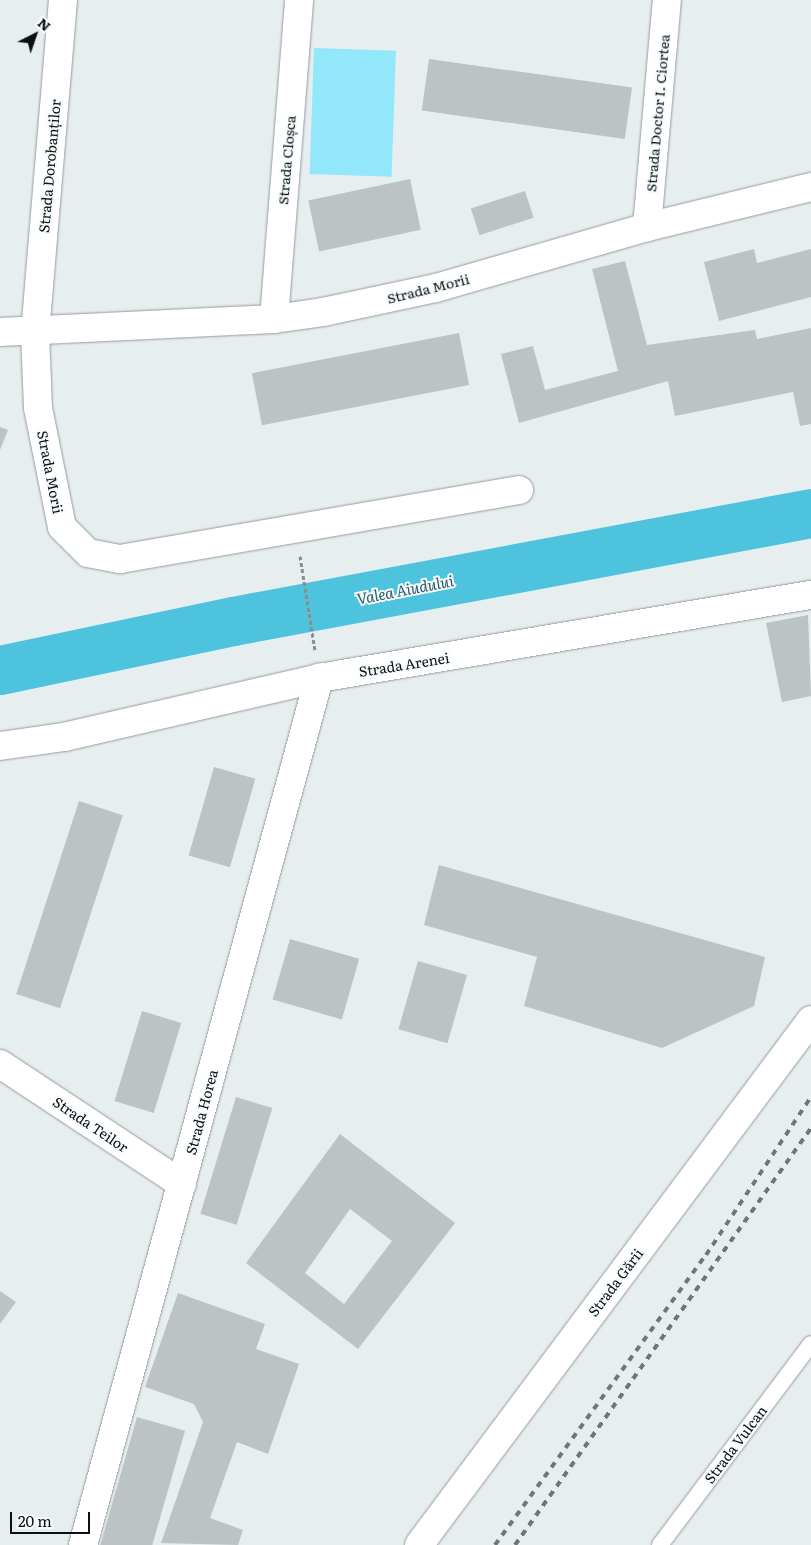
<!DOCTYPE html>
<meta charset="utf-8">
<style>
body{margin:0}
#map{position:relative;width:811px;height:1545px;overflow:hidden;background:#e7eeef;font-family:Literata,serif}
div>[style]{position:absolute}
.green>*{inset:0;background:#93e7fb;transform-origin:0 0}
.river>*{height:49px;margin:-24.5px;padding:0 24.5px;transform-origin:24.5px;border-radius:24.5px;background:#4ec3dd}
.building>*{inset:0;background:#bcc3c4;transform-origin:0 0}
.path>*{height:3px;margin-top:-1.5px;transform-origin:0;background:repeating-linear-gradient(90deg,#8a8e8f 0 4px,transparent 0 6.5px)}
.roads{filter:drop-shadow(0 0 1px #959b9c) drop-shadow(0 0 1px #959b9c)}
.lane>*{height:16px;margin:-8px;padding:0 8px;transform-origin:8px;border-radius:8px;background:#fff}
.street>*{height:28px;margin:-14px;padding:0 14px;transform-origin:14px;border-radius:14px;background:#fff}
.rail>*{height:4px;margin-top:-2px;transform-origin:0;background:repeating-linear-gradient(90deg,#717575 0 6px,transparent 0 12px)}
span{translate:-50% -50%;white-space:nowrap;text-align:center;line-height:1.15;-webkit-text-stroke:4px #f5fbfd;paint-order:stroke}
.street-label{font-size:14px;color:#0e1010}
.water-label{font-size:15px;color:#285965;font-style:italic}
.north{position:absolute;left:10px;top:10px;width:50px;height:50px;-webkit-text-stroke:4px #f5fbfd;paint-order:stroke;rotate:41deg;font-size:14px;font-weight:700;line-height:20px;text-align:center;color:#0e1010}
.north::after{content:'';display:block;margin:auto;width:18px;height:22px;background:#0e1010;clip-path:polygon(50% 0,100% 100%,50% 72%,0 100%)}
.scale{position:absolute;left:10px;top:1512px;width:80px;height:22px;box-sizing:border-box;border:2px solid #0e1010;border-top:0;padding-left:6px;font-size:15px;line-height:18px;white-space:nowrap;color:#0e1010;-webkit-text-stroke:4px #f5fbfd;paint-order:stroke}
</style>
<div id="map">
<div class="green">
<div style="left:314px;top:48px;width:82px;height:126px;rotate:2deg"></div>
</div>
<div class="river">
<div style="left:0;top:670px;width:238px;rotate:-11.9deg"></div>
<div style="left:233px;top:621px;width:588px;rotate:-10.58deg"></div>
</div>
<div class="building">
<div style="left:429px;top:59px;width:205px;height:52px;rotate:8deg"></div>
<div style="left:410px;top:179px;width:52px;height:104px;rotate:78deg"></div>
<div style="left:525px;top:191px;width:28px;height:57px;rotate:72deg"></div>
<div style="clip-path:polygon(754px 249px,757px 263px,811px 249px,811px 297px,719px 321px,704px 262px)"></div>
<div style="clip-path:polygon(625px 261px,647px 345px,755px 330px,757px 339px,811px 328px,811px 424px,800px 426px,793px 392px,675px 416px,668px 381px,519px 423px,501px 354px,533px 346px,545px 390px,618px 371px,592px 269px)"></div>
<div style="left:459px;top:333px;width:53px;height:211px;rotate:79deg"></div>
<div style="clip-path:polygon(0 427px,8px 430px,0 450px)"></div>
<div style="clip-path:polygon(808px 615px,811px 696px,782px 702px,766px 623px)"></div>
<div style="left:214px;top:767px;width:43px;height:92px;rotate:16deg"></div>
<div style="left:79px;top:801px;width:46px;height:203px;rotate:18deg"></div>
<div style="clip-path:polygon(439px 865px,765px 957px,754px 1006px,662px 1048px,524px 1006px,537px 957px,424px 925px)"></div>
<div style="left:290px;top:939px;width:72px;height:63px;rotate:16deg"></div>
<div style="left:418px;top:961px;width:51px;height:71px;rotate:16deg"></div>
<div style="left:142px;top:1011px;width:41px;height:94px;rotate:17deg"></div>
<div style="left:236px;top:1097px;width:38px;height:122px;rotate:17deg"></div>
<div style="clip-path:polygon(evenodd,340px 1134px,455px 1223px,358px 1349px,246px 1263px,340px 1134px,350px 1209px,392px 1241px,344px 1304px,305px 1273px,350px 1209px)"></div>
<div style="clip-path:polygon(0 1291px,16px 1302px,0 1324px)"></div>
<div style="clip-path:polygon(178px 1293px,265px 1324px,256px 1349px,299px 1364px,268px 1454px,237px 1442px,210px 1518px,243px 1530px,238px 1545px,161px 1543px,203px 1422px,194px 1404px,145px 1387px)"></div>
<div style="left:137px;top:1417px;width:50px;height:133px;rotate:16deg"></div>
</div>
<div class="path">
<div style="left:300px;top:556px;width:96px;rotate:81deg"></div>
</div>
<div class="roads">
<div class="lane">
<div style="left:660px;top:1545px;width:251px;rotate:-53.1deg"></div>
</div>
<div class="street">
<div style="left:63px;top:0;width:334px;rotate:94.8deg"></div>
<div style="left:35px;top:333px;width:75px;rotate:87.7deg"></div>
<div style="left:38px;top:408px;width:121px;rotate:78.6deg"></div>
<div style="left:62px;top:527px;width:37px;rotate:45deg"></div>
<div style="left:88px;top:553px;width:33px;rotate:11deg"></div>
<div style="left:120px;top:559px;width:405px;rotate:-9.8deg"></div>
<div style="left:647px;top:227px;width:228px;rotate:-85deg"></div>
<div style="left:274px;top:319px;width:320px;rotate:-85.5deg"></div>
<div style="left:0;top:332px;width:274px;rotate:-2.7deg"></div>
<div style="left:274px;top:319px;width:49px;rotate:-8.1deg"></div>
<div style="left:323px;top:312px;width:116px;rotate:-12deg"></div>
<div style="left:436px;top:288px;width:220px;rotate:-16.1deg"></div>
<div style="left:647px;top:227px;width:169px;rotate:-13.7deg"></div>
<div style="left:0;top:746px;width:65px;rotate:-8deg"></div>
<div style="left:64px;top:737px;width:262px;rotate:-13deg"></div>
<div style="left:319px;top:678px;width:499px;rotate:-9.6deg"></div>
<div style="left:0;top:1064px;width:218px;rotate:33.4deg"></div>
<div style="left:83px;top:1545px;width:899px;rotate:-74.77deg"></div>
<div style="left:419px;top:1545px;width:655px;rotate:-53.25deg"></div>
</div>
</div>
<div class="rail">
<div style="left:495px;top:1545px;width:359px;rotate:-54deg"></div>
<div style="left:706px;top:1255px;width:190px;rotate:-56.4deg"></div>
<div style="left:515px;top:1545px;width:511px;rotate:-54.63deg"></div>
</div>
<div class="street-label">
<span style="left:657px;top:113px;rotate:-85deg">Strada Doctor I. Ciortea</span>
<span style="left:286px;top:160px;rotate:-85deg">Strada Cloșca</span>
<span style="left:49px;top:166px;rotate:-85deg">Strada Dorobanților</span>
<span style="left:428px;top:288px;rotate:-14deg">Strada Morii</span>
<span style="left:51px;top:472px;rotate:79deg">Strada Morii</span>
<span style="left:404px;top:664px;rotate:-9deg">Strada Arenei</span>
<span style="left:201px;top:1112px;rotate:-75deg">Strada Horea</span>
<span style="left:91px;top:1124px;rotate:34deg">Strada Teilor</span>
<span style="left:615px;top:1282px;rotate:-53deg">Strada Gării</span>
<span style="left:735px;top:1444px;rotate:-53deg">Strada Vulcan</span>
</div>
<div class="water-label">
<span style="left:405px;top:589px;rotate:-11deg">Valea Aiudului</span>
</div>
<div class="north">N</div>
<div class="scale">20 m</div>
</div>
